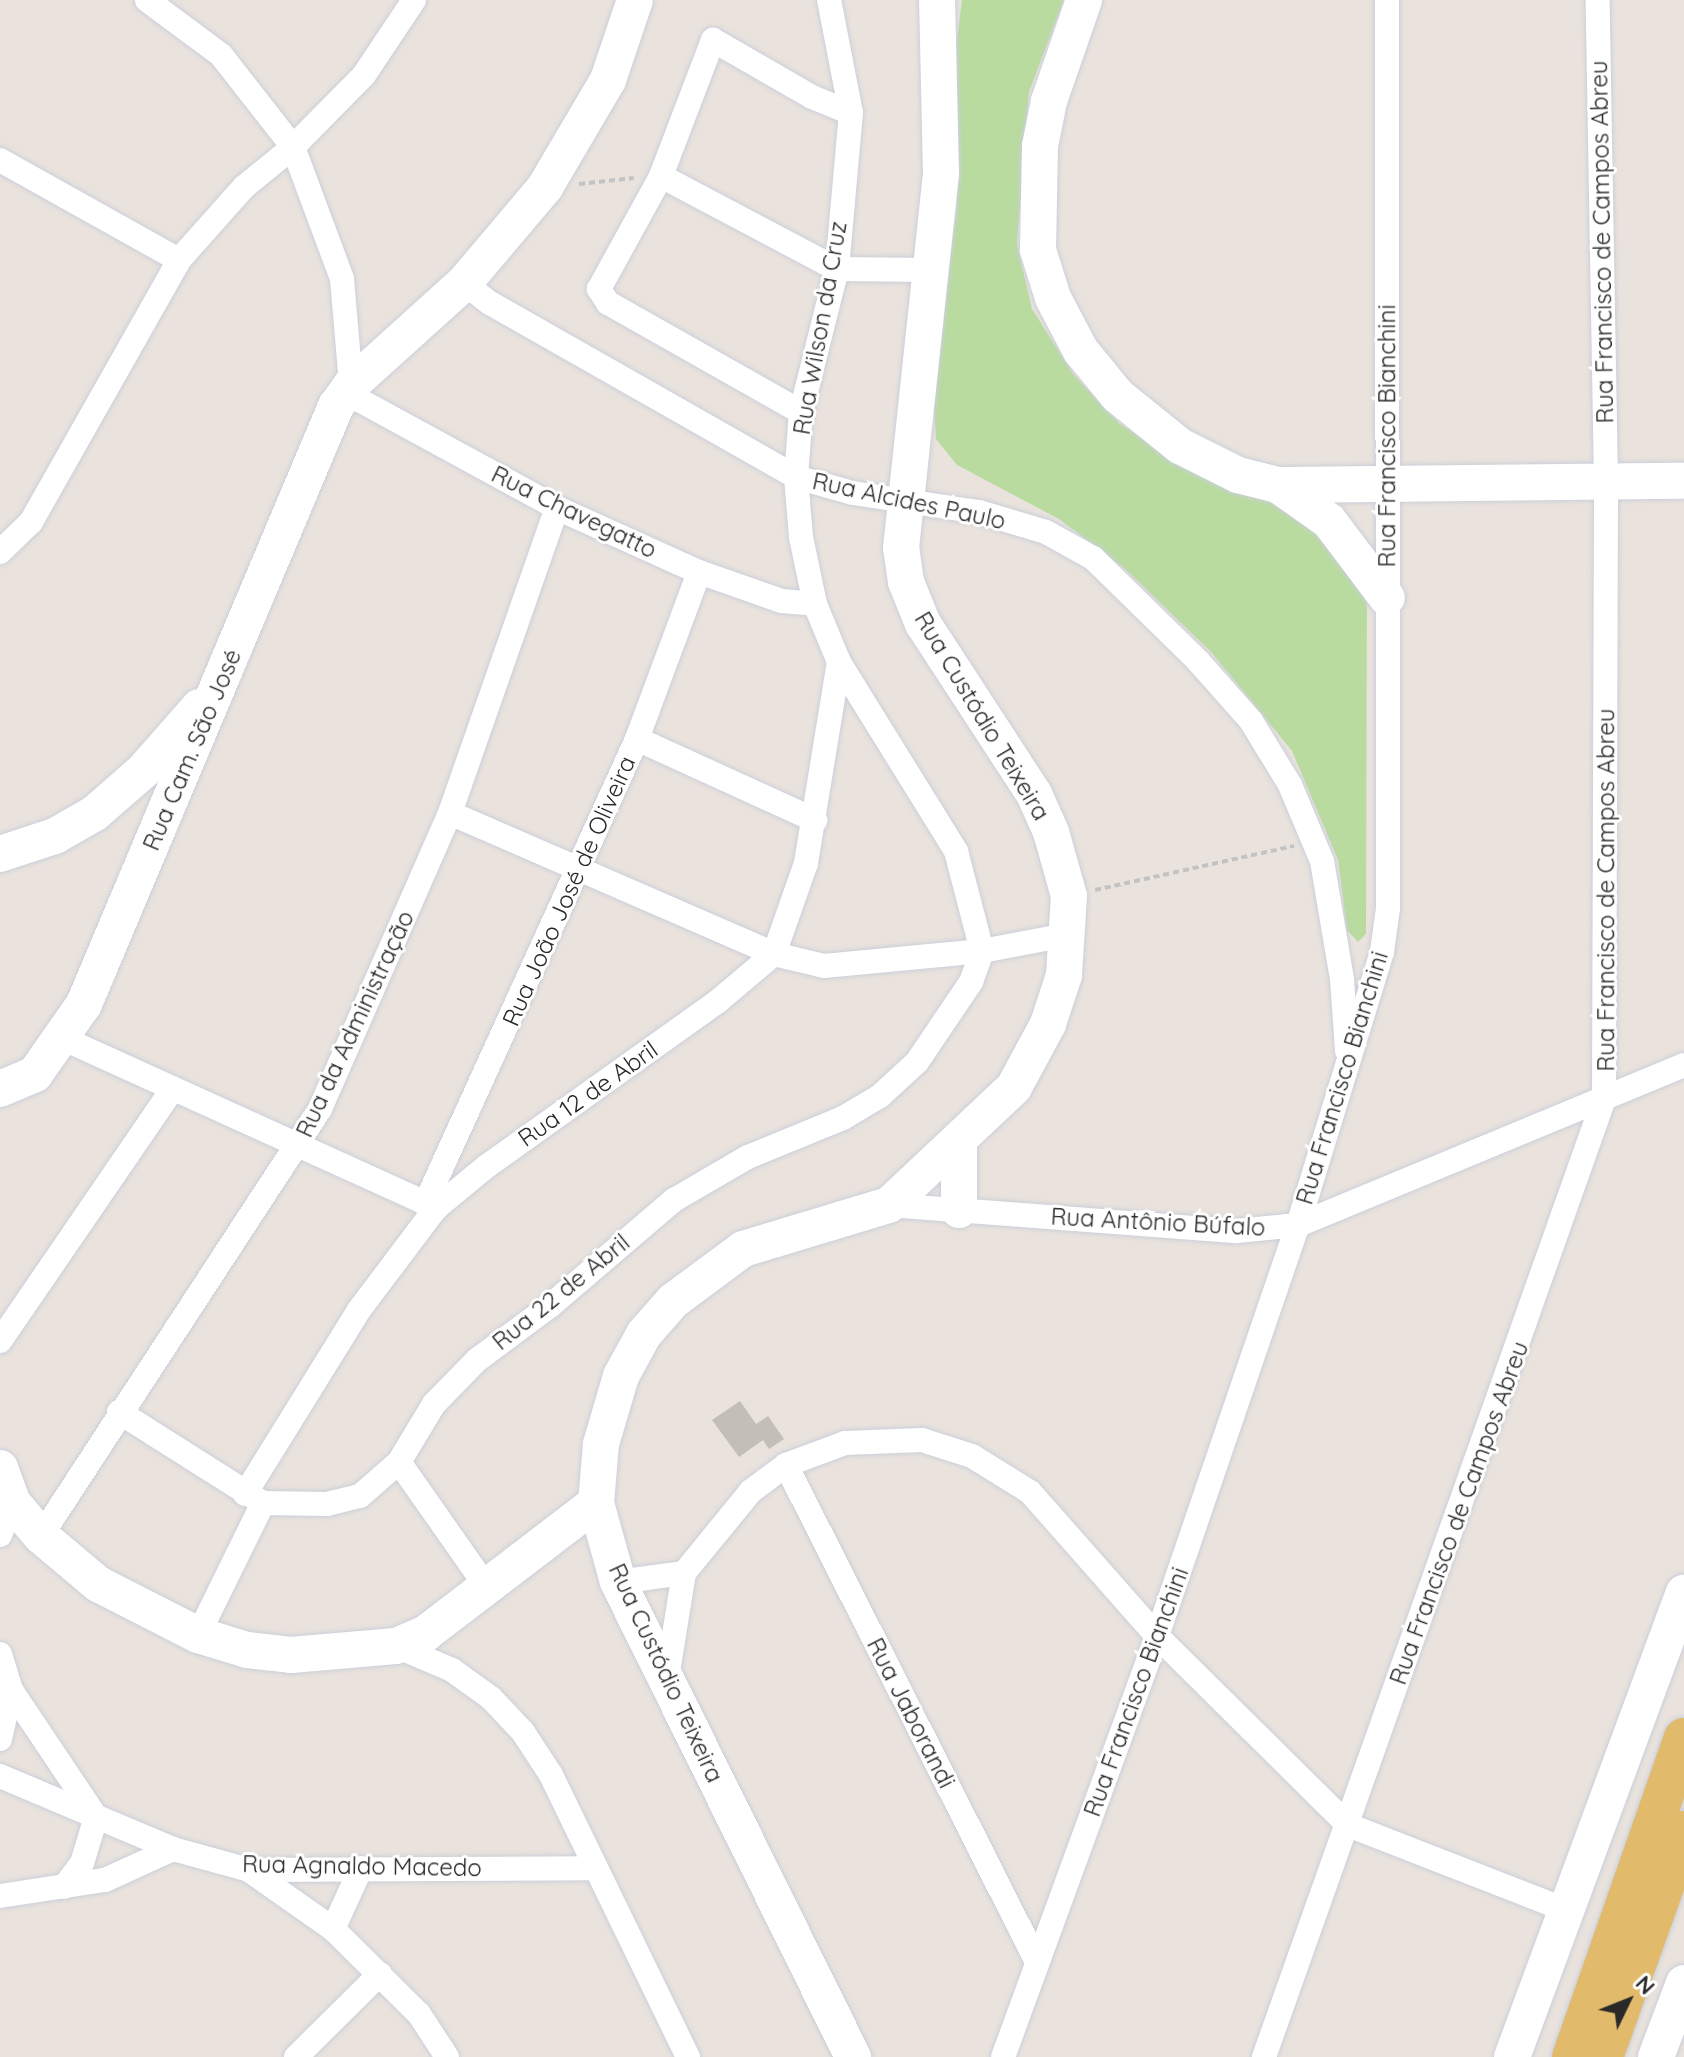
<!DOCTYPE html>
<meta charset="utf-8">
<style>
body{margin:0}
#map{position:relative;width:1684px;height:2057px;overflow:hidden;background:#eae3dd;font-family:Quicksand,sans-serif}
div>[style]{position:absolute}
.green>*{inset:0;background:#b9db9f}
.building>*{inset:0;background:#c3beb8}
.path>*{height:4px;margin-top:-2px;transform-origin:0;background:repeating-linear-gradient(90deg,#c3c3c3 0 6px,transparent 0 10px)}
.roads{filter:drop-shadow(0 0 2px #cbcfda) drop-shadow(0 0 2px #cbcfda)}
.street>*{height:24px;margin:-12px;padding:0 12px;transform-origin:12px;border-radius:12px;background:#fff}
.secondary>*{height:36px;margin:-18px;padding:0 18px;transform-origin:18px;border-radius:18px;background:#fff}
.primary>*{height:40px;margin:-20px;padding:0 20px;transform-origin:20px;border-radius:20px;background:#e1ba6b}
span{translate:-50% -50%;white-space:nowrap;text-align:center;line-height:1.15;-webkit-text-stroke:6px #fff;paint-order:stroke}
.street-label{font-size:24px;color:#292929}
.north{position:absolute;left:1588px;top:1961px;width:80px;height:80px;-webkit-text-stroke:6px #fff;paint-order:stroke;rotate:47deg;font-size:22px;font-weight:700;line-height:32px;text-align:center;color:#292929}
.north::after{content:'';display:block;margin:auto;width:28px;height:36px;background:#292929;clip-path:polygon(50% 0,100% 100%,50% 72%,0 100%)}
</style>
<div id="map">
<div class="green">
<div style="clip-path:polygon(962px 0,1064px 0,1029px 92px,1017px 244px,1032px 309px,1074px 375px,1120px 424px,1175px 459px,1316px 508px,1367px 575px,1366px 934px,1358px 942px,1347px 930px,1338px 860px,1292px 751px,1211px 652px,1124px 568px,1059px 519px,957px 465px,936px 439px,933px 392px,957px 206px,952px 79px)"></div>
</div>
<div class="building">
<div style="clip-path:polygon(740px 1401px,756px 1424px,768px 1416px,784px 1439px,769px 1449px,763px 1440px,739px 1457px,712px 1420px)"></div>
</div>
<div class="path">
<div style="left:579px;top:184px;width:55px;rotate:-6.2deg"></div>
<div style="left:1095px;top:890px;width:204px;rotate:-12.5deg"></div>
</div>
<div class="roads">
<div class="street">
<div style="left:147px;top:0;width:92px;rotate:36.6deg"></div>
<div style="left:221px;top:55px;width:117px;rotate:52deg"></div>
<div style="left:293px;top:147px;width:141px;rotate:69.6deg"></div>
<div style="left:342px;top:279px;width:106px;rotate:85.1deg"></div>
<div style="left:351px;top:385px;width:19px;rotate:58deg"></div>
<div style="left:361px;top:401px;width:223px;rotate:28.6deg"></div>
<div style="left:557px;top:508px;width:156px;rotate:24.3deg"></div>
<div style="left:699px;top:572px;width:88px;rotate:19.3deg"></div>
<div style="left:782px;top:601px;width:33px;rotate:5deg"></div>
<div style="left:0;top:160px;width:205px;rotate:29.2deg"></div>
<div style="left:661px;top:176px;width:199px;rotate:27.9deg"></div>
<div style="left:837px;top:269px;width:97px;rotate:0.6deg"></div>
<div style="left:464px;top:283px;width:33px;rotate:38deg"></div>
<div style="left:490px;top:303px;width:352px;rotate:29.6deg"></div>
<div style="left:796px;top:477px;width:59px;rotate:15.7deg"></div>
<div style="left:853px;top:493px;width:127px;rotate:8.6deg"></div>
<div style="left:979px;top:512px;width:70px;rotate:16.6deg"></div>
<div style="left:1046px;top:532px;width:54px;rotate:29deg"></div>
<div style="left:1093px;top:558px;width:147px;rotate:44.4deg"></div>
<div style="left:1198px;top:661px;width:80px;rotate:48.5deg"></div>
<div style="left:1251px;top:721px;width:75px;rotate:58.6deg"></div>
<div style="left:1290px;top:785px;width:82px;rotate:67.2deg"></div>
<div style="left:1322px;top:861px;width:120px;rotate:80.4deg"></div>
<div style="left:1342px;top:979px;width:72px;rotate:86deg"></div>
<div style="left:801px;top:412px;width:222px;rotate:-150.5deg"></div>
<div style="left:608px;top:303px;width:17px;rotate:-123deg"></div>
<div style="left:599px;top:289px;width:129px;rotate:-61.2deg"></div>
<div style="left:661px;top:176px;width:146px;rotate:-69.1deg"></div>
<div style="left:713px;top:40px;width:114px;rotate:29.9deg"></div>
<div style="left:812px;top:97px;width:42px;rotate:22.3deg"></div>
<div style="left:0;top:552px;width:43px;rotate:-44.1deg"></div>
<div style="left:31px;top:522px;width:301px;rotate:-60.5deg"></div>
<div style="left:179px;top:260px;width:98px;rotate:-48.3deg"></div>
<div style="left:244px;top:187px;width:63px;rotate:-39.2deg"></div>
<div style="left:293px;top:147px;width:101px;rotate:-45.4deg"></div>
<div style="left:364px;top:75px;width:90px;rotate:-56.3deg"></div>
<div style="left:637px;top:739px;width:196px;rotate:24.5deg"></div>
<div style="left:450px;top:813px;width:353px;rotate:23.5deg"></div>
<div style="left:774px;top:954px;width:51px;rotate:13.5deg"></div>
<div style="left:824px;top:966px;width:159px;rotate:-5.4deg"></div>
<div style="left:982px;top:951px;width:91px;rotate:-10.8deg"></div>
<div style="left:64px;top:1039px;width:409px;rotate:24.4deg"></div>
<div style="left:425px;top:1204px;width:511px;rotate:-65.49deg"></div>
<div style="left:637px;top:739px;width:178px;rotate:-69.6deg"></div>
<div style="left:889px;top:1205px;width:349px;rotate:4.3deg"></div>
<div style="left:1237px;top:1231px;width:61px;rotate:-5.6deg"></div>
<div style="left:1298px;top:1225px;width:418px;rotate:-22.5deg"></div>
<div style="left:0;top:1341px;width:306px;rotate:-55.6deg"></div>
<div style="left:119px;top:1412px;width:170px;rotate:32.3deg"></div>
<div style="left:263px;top:1503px;width:64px;rotate:0.9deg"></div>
<div style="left:327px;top:1504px;width:34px;rotate:-14deg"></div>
<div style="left:360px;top:1496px;width:52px;rotate:-41.1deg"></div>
<div style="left:399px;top:1462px;width:68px;rotate:-58.9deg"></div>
<div style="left:434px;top:1404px;width:62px;rotate:-45.7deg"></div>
<div style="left:477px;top:1360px;width:92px;rotate:-36.6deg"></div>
<div style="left:551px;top:1305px;width:162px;rotate:-40.5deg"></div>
<div style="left:674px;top:1200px;width:86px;rotate:-30.2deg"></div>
<div style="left:748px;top:1157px;width:103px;rotate:-22.3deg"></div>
<div style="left:843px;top:1118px;width:43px;rotate:-30.7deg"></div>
<div style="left:880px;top:1096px;width:50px;rotate:-42.6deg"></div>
<div style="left:917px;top:1062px;width:97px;rotate:-56deg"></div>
<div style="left:971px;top:982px;width:33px;rotate:-70deg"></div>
<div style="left:982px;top:951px;width:103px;rotate:-104.6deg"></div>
<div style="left:956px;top:851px;width:222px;rotate:-121.8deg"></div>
<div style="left:839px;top:662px;width:63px;rotate:-112.5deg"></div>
<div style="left:815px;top:604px;width:68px;rotate:-101.8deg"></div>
<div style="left:801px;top:537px;width:60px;rotate:-94.8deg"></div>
<div style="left:796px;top:477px;width:65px;rotate:-85.6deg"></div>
<div style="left:801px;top:412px;width:147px;rotate:-75.9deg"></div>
<div style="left:837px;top:269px;width:157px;rotate:-84.9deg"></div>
<div style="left:851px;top:113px;width:115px;rotate:-101deg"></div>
<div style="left:399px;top:1462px;width:155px;rotate:55deg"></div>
<div style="left:786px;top:1465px;width:557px;rotate:63.2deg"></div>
<div style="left:245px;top:1494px;width:216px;rotate:-58.2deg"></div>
<div style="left:359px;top:1310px;width:128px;rotate:-53deg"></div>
<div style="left:436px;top:1208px;width:66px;rotate:-39.5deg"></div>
<div style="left:487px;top:1166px;width:282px;rotate:-35.5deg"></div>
<div style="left:717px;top:1002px;width:75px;rotate:-40.1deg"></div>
<div style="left:774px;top:954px;width:96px;rotate:-70.6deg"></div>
<div style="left:806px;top:863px;width:204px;rotate:-80.7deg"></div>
<div style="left:0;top:1535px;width:35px;rotate:-68deg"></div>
<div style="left:41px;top:1536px;width:510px;rotate:-56.84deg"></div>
<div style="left:320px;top:1109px;width:323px;rotate:-66.3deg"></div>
<div style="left:450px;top:813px;width:323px;rotate:-70.7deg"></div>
<div style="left:618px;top:1582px;width:67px;rotate:-7.8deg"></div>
<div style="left:198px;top:1635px;width:147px;rotate:-63.8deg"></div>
<div style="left:396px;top:1646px;width:61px;rotate:23.2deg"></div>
<div style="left:452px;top:1670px;width:48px;rotate:35.7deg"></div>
<div style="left:491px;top:1698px;width:47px;rotate:46.7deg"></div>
<div style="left:523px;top:1732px;width:51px;rotate:56.9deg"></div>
<div style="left:551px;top:1775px;width:314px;rotate:64.1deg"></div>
<div style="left:0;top:1654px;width:38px;rotate:73deg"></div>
<div style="left:11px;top:1690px;width:153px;rotate:56.2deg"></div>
<div style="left:96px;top:1817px;width:48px;rotate:106.9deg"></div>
<div style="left:82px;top:1863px;width:30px;rotate:127deg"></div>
<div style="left:667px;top:1678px;width:106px;rotate:-80.8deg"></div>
<div style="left:684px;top:1573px;width:106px;rotate:-50.7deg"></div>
<div style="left:751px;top:1491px;width:44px;rotate:-36.6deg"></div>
<div style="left:786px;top:1465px;width:63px;rotate:-20.4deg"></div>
<div style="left:845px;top:1443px;width:77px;rotate:-2.2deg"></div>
<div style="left:922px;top:1440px;width:52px;rotate:17.7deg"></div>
<div style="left:972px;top:1456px;width:68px;rotate:31.8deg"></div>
<div style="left:1030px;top:1492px;width:192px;rotate:48.6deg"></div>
<div style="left:1157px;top:1636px;width:269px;rotate:44.7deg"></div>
<div style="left:1348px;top:1825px;width:232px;rotate:21.3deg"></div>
<div style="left:0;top:1739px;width:50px;rotate:-77.3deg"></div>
<div style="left:0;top:1776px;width:188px;rotate:22.9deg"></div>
<div style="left:173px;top:1849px;width:79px;rotate:15.4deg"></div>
<div style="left:249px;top:1870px;width:347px;rotate:-0.3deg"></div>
<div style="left:249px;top:1870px;width:103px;rotate:35.1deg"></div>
<div style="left:333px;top:1929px;width:121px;rotate:44.7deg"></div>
<div style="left:419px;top:2014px;width:51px;rotate:56.9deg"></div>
<div style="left:0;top:1896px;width:106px;rotate:-8.7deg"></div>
<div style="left:105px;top:1880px;width:75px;rotate:-24.5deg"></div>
<div style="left:333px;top:1929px;width:67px;rotate:-65.3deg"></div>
<div style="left:296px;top:2057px;width:118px;rotate:-44.7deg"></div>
<div style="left:1003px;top:2057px;width:448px;rotate:-69.9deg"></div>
<div style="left:1157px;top:1636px;width:435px;rotate:-71.1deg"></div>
<div style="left:1298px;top:1225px;width:286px;rotate:-72.9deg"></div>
<div style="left:1382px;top:952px;width:44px;rotate:-82.2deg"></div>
<div style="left:1388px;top:908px;width:908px;rotate:-90.06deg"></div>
<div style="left:1264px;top:2057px;width:1017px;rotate:-70.46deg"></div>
<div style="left:1604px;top:1099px;width:617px;rotate:-89.81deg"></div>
<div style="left:1606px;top:482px;width:482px;rotate:-91deg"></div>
</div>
<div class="secondary">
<div style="left:1084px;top:0;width:107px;rotate:109.1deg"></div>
<div style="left:1049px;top:101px;width:46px;rotate:101.3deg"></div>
<div style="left:1040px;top:146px;width:104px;rotate:91.1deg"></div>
<div style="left:1038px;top:250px;width:50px;rotate:72.6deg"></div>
<div style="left:1053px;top:298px;width:60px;rotate:62.2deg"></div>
<div style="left:1081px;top:351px;width:58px;rotate:50.6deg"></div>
<div style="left:1118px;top:396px;width:80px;rotate:38.9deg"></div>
<div style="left:1180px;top:446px;width:65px;rotate:26.6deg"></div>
<div style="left:1238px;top:475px;width:41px;rotate:14deg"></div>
<div style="left:1278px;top:485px;width:406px;rotate:-0.6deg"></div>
<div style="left:1278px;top:485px;width:62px;rotate:35.2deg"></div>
<div style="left:1329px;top:521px;width:96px;rotate:53deg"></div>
<div style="left:0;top:854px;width:58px;rotate:-18.1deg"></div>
<div style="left:55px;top:836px;width:46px;rotate:-29.9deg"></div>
<div style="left:95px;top:813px;width:64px;rotate:-41.2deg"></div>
<div style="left:143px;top:771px;width:85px;rotate:-48.8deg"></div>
<div style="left:0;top:1089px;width:38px;rotate:-23deg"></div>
<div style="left:35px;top:1074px;width:85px;rotate:-55deg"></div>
<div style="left:84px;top:1004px;width:649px;rotate:-67.15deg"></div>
<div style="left:336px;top:406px;width:26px;rotate:-54deg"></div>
<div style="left:351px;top:385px;width:152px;rotate:-42.1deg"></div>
<div style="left:464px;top:283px;width:126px;rotate:-49.8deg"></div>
<div style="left:545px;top:187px;width:124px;rotate:-59.5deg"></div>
<div style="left:608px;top:80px;width:84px;rotate:-71.4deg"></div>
<div style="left:959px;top:1210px;width:68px;rotate:-90deg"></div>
<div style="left:0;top:1468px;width:37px;rotate:70deg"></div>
<div style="left:13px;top:1503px;width:43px;rotate:49.7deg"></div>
<div style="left:41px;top:1536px;width:75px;rotate:40.1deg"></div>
<div style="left:98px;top:1584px;width:112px;rotate:27deg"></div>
<div style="left:198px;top:1635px;width:51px;rotate:17deg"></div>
<div style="left:247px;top:1650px;width:44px;rotate:6.5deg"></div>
<div style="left:291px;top:1655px;width:105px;rotate:-4.9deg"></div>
<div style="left:396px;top:1646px;width:33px;rotate:-23deg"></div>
<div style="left:426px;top:1633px;width:214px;rotate:-37.4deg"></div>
<div style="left:853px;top:2057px;width:530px;rotate:-116.32deg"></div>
<div style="left:618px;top:1582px;width:82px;rotate:-105.6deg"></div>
<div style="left:596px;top:1503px;width:59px;rotate:-85.2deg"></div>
<div style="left:601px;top:1444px;width:71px;rotate:-73.6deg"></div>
<div style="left:621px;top:1376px;width:48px;rotate:-61.3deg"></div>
<div style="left:644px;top:1334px;width:44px;rotate:-48.7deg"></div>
<div style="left:673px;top:1301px;width:87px;rotate:-36.6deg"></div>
<div style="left:743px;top:1249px;width:152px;rotate:-16.8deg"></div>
<div style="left:889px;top:1205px;width:172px;rotate:-43.3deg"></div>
<div style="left:1014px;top:1087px;width:72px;rotate:-61.6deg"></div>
<div style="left:1048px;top:1024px;width:52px;rotate:-71.9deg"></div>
<div style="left:1064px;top:975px;width:79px;rotate:-86.4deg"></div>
<div style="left:1069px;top:896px;width:66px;rotate:-105.7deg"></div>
<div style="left:1051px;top:832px;width:42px;rotate:-114.1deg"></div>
<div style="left:1034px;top:794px;width:203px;rotate:-123.1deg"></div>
<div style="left:923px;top:624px;width:45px;rotate:-112deg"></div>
<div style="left:906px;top:582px;width:34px;rotate:-98deg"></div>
<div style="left:901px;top:548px;width:377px;rotate:-83.9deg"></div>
<div style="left:941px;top:173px;width:173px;rotate:-91.3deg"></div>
<div style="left:1512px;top:2057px;width:495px;rotate:-69.7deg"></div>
<div style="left:1656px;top:2057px;width:79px;rotate:-69.3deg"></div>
</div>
<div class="primary">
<div style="left:1572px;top:2057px;width:338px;rotate:-70.7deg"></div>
<div style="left:1603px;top:2057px;width:240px;rotate:-70.3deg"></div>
</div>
</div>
<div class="street-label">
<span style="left:1602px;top:242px;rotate:-91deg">Rua Francisco de Campos Abreu</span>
<span style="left:820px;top:328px;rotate:-80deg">Rua Wilson da Cruz</span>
<span style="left:1387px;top:436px;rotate:-90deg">Rua Francisco Bianchini</span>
<span style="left:909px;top:501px;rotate:12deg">Rua Alcides Paulo</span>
<span style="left:574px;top:512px;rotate:26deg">Rua Chavegatto</span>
<span style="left:982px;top:716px;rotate:59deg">Rua Custódio Teixeira</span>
<span style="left:192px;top:750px;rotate:-67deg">Rua Cam. São José</span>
<span style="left:1606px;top:890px;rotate:-90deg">Rua Francisco de Campos Abreu</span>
<span style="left:569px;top:891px;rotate:-66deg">Rua João José de Oliveira</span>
<span style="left:355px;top:1024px;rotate:-65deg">Rua da Administração</span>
<span style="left:1342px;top:1078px;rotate:-73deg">Rua Francisco Bianchini</span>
<span style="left:588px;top:1094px;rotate:-35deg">Rua 12 de Abril</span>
<span style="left:1158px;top:1222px;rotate:3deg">Rua Antônio Búfalo</span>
<span style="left:561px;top:1292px;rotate:-39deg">Rua 22 de Abril</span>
<span style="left:1459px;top:1513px;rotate:-70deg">Rua Francisco de Campos Abreu</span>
<span style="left:666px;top:1673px;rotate:65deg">Rua Custódio Teixeira</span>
<span style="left:1136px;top:1692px;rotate:-70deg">Rua Francisco Bianchini</span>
<span style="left:911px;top:1713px;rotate:63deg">Rua Jaborandi</span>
<span style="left:362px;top:1866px;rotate:1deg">Rua Agnaldo Macedo</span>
</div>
<div class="north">N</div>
</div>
